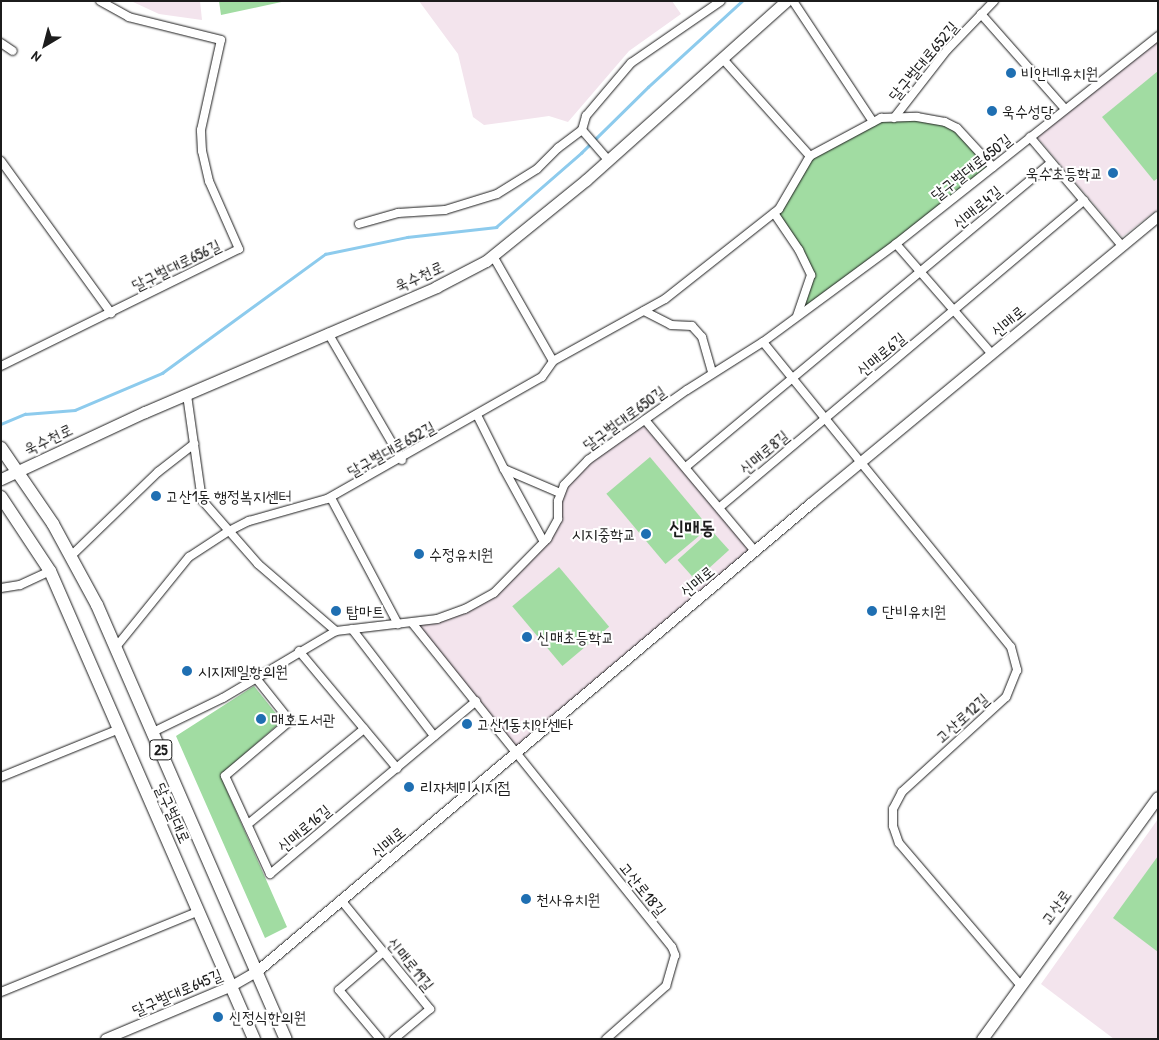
<!DOCTYPE html>
<meta charset="utf-8">
<style>
body{margin:0}
#map{position:relative;width:1159px;height:1040px;overflow:hidden;background:#fff;font-family:"Patrick Hand","Poor Story",sans-serif}
div>[style]{position:absolute}
.built>*{inset:0;background:#f3e4ed}
.green>*{inset:0;background:#a1dca2;transform-origin:0 0}
.stream>*{height:2.5px;margin:-1.25px;padding:0 1.25px;transform-origin:1.25px;border-radius:1.25px;background:#8dcbed}
.roads{filter:drop-shadow(0 0 1px #1c1c1c) drop-shadow(0 0 1px #1c1c1c)}
.minor>*{height:8px;margin:-4px;padding:0 4px;transform-origin:4px;border-radius:4px;background:#fff}
.tertiary>*{height:10px;margin:-5px;padding:0 5px;transform-origin:5px;border-radius:5px;background:#fff}
.secondary>*{height:11px;margin:-5.5px;padding:0 5.5px;transform-origin:5.5px;border-radius:5.5px;background:#fff}
.primary>*{height:12px;margin:-6px;padding:0 6px;transform-origin:6px;border-radius:6px;background:#fff}
.dots>*{width:14px;height:14px;translate:-50% -50%;box-sizing:border-box;border:2px solid #fff;border-radius:50%}
span{translate:-50% -50%;white-space:nowrap;text-align:center;line-height:1.15;-webkit-text-stroke:4px #fff;paint-order:stroke}
.shield-label span{padding:1px 4px;background:#fff;border:1px solid;border-radius:4px;-webkit-text-stroke-width:0}
.shield-label{font-size:15px;color:#1c1c1c;font-weight:700}
.street-label{font-size:16px;color:#1c1c1c}
.poi-label{font-size:16px;color:#1c1c1c}
.left{translate:0 -50%;text-align:left}
.right{translate:-100% -50%;text-align:right}
.quarter-label{font-size:19px;color:#1c1c1c;font-weight:700}
.frame{position:absolute;inset:0;border:2px solid #1c1c1c;pointer-events:none}
.north{position:absolute;left:20px;top:20px;width:50px;height:50px;-webkit-text-stroke:4px #fff;paint-order:stroke;rotate:217deg;font-size:14px;font-weight:700;line-height:20px;text-align:center;color:#1c1c1c}
.north::after{content:'';display:block;margin:auto;width:18px;height:22px;background:#1c1c1c;clip-path:polygon(50% 0,100% 100%,50% 72%,0 100%)}
</style>
<div id="map">
<div class="built">
<div style="clip-path:polygon(131px 1px,200px 1px,202px 20px,159px 14px)"></div>
<div style="clip-path:polygon(419px 1px,672px 1px,681px 14px,629px 51px,568px 122px,549px 116px,484px 125px,473px 117px,458px 54px)"></div>
<div style="clip-path:polygon(1158px 41px,1158px 209px,1122px 237px,1037px 137px)"></div>
<div style="clip-path:polygon(645px 420px,755px 551px,516px 755px,413px 624px,436px 619px,494px 593px,554px 530px,558px 501px,569px 479px)"></div>
<div style="clip-path:polygon(1158px 819px,1158px 1039px,1114px 1039px,1041px 984px)"></div>
</div>
<div class="green">
<div style="clip-path:polygon(219px 1px,286px 1px,221px 15px)"></div>
<div style="clip-path:polygon(1158px 71px,1158px 178px,1154px 181px,1102px 117px)"></div>
<div style="clip-path:polygon(881px 118px,945px 122px,993px 167px,803px 312px,811px 275px,777px 216px,810px 156px)"></div>
<div style="left:650px;top:457px;width:92px;height:57px;rotate:50deg"></div>
<div style="left:711px;top:530px;width:27px;height:45px;rotate:48deg"></div>
<div style="left:559px;top:567px;width:78px;height:61px;rotate:50deg"></div>
<div style="clip-path:polygon(254px 686px,282px 721px,220px 775px,287px 927px,265px 938px,176px 736px)"></div>
<div style="clip-path:polygon(1158px 856px,1158px 952px,1113px 918px)"></div>
</div>
<div class="stream">
<div style="left:1px;top:424px;width:26px;rotate:-23deg"></div>
<div style="left:25px;top:414px;width:50px;rotate:-4.6deg"></div>
<div style="left:75px;top:410px;width:95px;rotate:-23deg"></div>
<div style="left:162px;top:373px;width:202px;rotate:-36.1deg"></div>
<div style="left:325px;top:254px;width:84px;rotate:-11.7deg"></div>
<div style="left:407px;top:237px;width:90px;rotate:-6.4deg"></div>
<div style="left:496px;top:227px;width:113px;rotate:-41deg"></div>
<div style="left:581px;top:153px;width:94px;rotate:-44.6deg"></div>
<div style="left:648px;top:87px;width:127px;rotate:-42.5deg"></div>
</div>
<div class="roads">
<div class="minor">
<div style="left:793px;top:1px;width:145px;rotate:56.5deg"></div>
<div style="left:981px;top:14px;width:127px;rotate:48.5deg"></div>
<div style="left:1px;top:43px;width:14px;rotate:34deg"></div>
<div style="left:722px;top:58px;width:132px;rotate:48.1deg"></div>
<div style="left:894px;top:118px;width:86px;rotate:-52.1deg"></div>
<div style="left:947px;top:50px;width:68px;rotate:-46.2deg"></div>
<div style="left:582px;top:130px;width:40px;rotate:49deg"></div>
<div style="left:1030px;top:137px;width:143px;rotate:49.8deg"></div>
<div style="left:1px;top:161px;width:188px;rotate:54.1deg"></div>
<div style="left:774px;top:213px;width:45px;rotate:56deg"></div>
<div style="left:799px;top:250px;width:28px;rotate:64deg"></div>
<div style="left:811px;top:275px;width:43px;rotate:108.9deg"></div>
<div style="left:359px;top:224px;width:41px;rotate:-15.8deg"></div>
<div style="left:398px;top:213px;width:47px;rotate:-3.7deg"></div>
<div style="left:445px;top:210px;width:54px;rotate:-17.1deg"></div>
<div style="left:497px;top:194px;width:47px;rotate:-32deg"></div>
<div style="left:537px;top:169px;width:30px;rotate:-45deg"></div>
<div style="left:558px;top:148px;width:30px;rotate:-37deg"></div>
<div style="left:582px;top:130px;width:15px;rotate:-74deg"></div>
<div style="left:586px;top:116px;width:70px;rotate:-49.7deg"></div>
<div style="left:631px;top:63px;width:109px;rotate:-34.6deg"></div>
<div style="left:896px;top:244px;width:146px;rotate:48.9deg"></div>
<div style="left:493px;top:256px;width:121px;rotate:60.3deg"></div>
<div style="left:553px;top:361px;width:128px;rotate:-29deg"></div>
<div style="left:665px;top:299px;width:145px;rotate:-38.3deg"></div>
<div style="left:779px;top:209px;width:61px;rotate:-59.7deg"></div>
<div style="left:810px;top:156px;width:81px;rotate:-28.2deg"></div>
<div style="left:881px;top:118px;width:36px;rotate:-2deg"></div>
<div style="left:917px;top:117px;width:28px;rotate:10deg"></div>
<div style="left:945px;top:122px;width:13px;rotate:27deg"></div>
<div style="left:957px;top:128px;width:53px;rotate:47.3deg"></div>
<div style="left:644px;top:311px;width:30px;rotate:27deg"></div>
<div style="left:671px;top:325px;width:21px;rotate:3deg"></div>
<div style="left:692px;top:326px;width:15px;rotate:48deg"></div>
<div style="left:702px;top:337px;width:37px;rotate:74deg"></div>
<div style="left:328px;top:333px;width:147px;rotate:59.8deg"></div>
<div style="left:763px;top:342px;width:393px;rotate:50.9deg"></div>
<div style="left:1011px;top:647px;width:24px;rotate:75deg"></div>
<div style="left:1017px;top:670px;width:29px;rotate:112deg"></div>
<div style="left:1006px;top:697px;width:141px;rotate:137.6deg"></div>
<div style="left:902px;top:792px;width:19px;rotate:118deg"></div>
<div style="left:893px;top:809px;width:17px;rotate:90deg"></div>
<div style="left:893px;top:826px;width:18px;rotate:71deg"></div>
<div style="left:899px;top:843px;width:188px;rotate:49.5deg"></div>
<div style="left:1px;top:366px;width:265px;rotate:-26.2deg"></div>
<div style="left:239px;top:249px;width:74px;rotate:-113.8deg"></div>
<div style="left:209px;top:181px;width:31px;rotate:-103deg"></div>
<div style="left:202px;top:151px;width:21px;rotate:-93deg"></div>
<div style="left:201px;top:130px;width:92px;rotate:-77.5deg"></div>
<div style="left:221px;top:40px;width:95px;rotate:-166deg"></div>
<div style="left:129px;top:17px;width:33px;rotate:-151deg"></div>
<div style="left:187px;top:395px;width:106px;rotate:81.9deg"></div>
<div style="left:202px;top:500px;width:85px;rotate:48.8deg"></div>
<div style="left:258px;top:564px;width:103px;rotate:40.7deg"></div>
<div style="left:477px;top:415px;width:60px;rotate:63.4deg"></div>
<div style="left:504px;top:469px;width:61px;rotate:23.2deg"></div>
<div style="left:645px;top:420px;width:171px;rotate:50deg"></div>
<div style="left:687px;top:466px;width:474px;rotate:-39.8deg"></div>
<div style="left:504px;top:469px;width:83px;rotate:61.3deg"></div>
<div style="left:331px;top:498px;width:143px;rotate:62deg"></div>
<div style="left:720px;top:507px;width:476px;rotate:-40.1deg"></div>
<div style="left:72px;top:555px;width:120px;rotate:-44deg"></div>
<div style="left:158px;top:472px;width:46px;rotate:-37.9deg"></div>
<div style="left:1px;top:588px;width:19px;rotate:-9deg"></div>
<div style="left:20px;top:585px;width:33px;rotate:-25deg"></div>
<div style="left:413px;top:624px;width:414px;rotate:51.3deg"></div>
<div style="left:672px;top:947px;width:9px;rotate:69deg"></div>
<div style="left:675px;top:955px;width:32px;rotate:106deg"></div>
<div style="left:666px;top:986px;width:80px;rotate:138.5deg"></div>
<div style="left:352px;top:629px;width:135px;rotate:52.5deg"></div>
<div style="left:116px;top:647px;width:116px;rotate:-51deg"></div>
<div style="left:189px;top:557px;width:45px;rotate:-33.3deg"></div>
<div style="left:227px;top:532px;width:25px;rotate:-27deg"></div>
<div style="left:249px;top:521px;width:81px;rotate:-15.8deg"></div>
<div style="left:327px;top:499px;width:247px;rotate:-29.6deg"></div>
<div style="left:542px;top:377px;width:19px;rotate:-55deg"></div>
<div style="left:299px;top:651px;width:153px;rotate:50.1deg"></div>
<div style="left:255px;top:677px;width:56px;rotate:51.5deg"></div>
<div style="left:290px;top:721px;width:85px;rotate:139.8deg"></div>
<div style="left:225px;top:776px;width:108px;rotate:65.3deg"></div>
<div style="left:270px;top:874px;width:269px;rotate:-40deg"></div>
<div style="left:153px;top:732px;width:78px;rotate:-25.9deg"></div>
<div style="left:223px;top:698px;width:131px;rotate:-30.7deg"></div>
<div style="left:336px;top:631px;width:102px;rotate:-6.8deg"></div>
<div style="left:437px;top:619px;width:30px;rotate:-20deg"></div>
<div style="left:465px;top:609px;width:33px;rotate:-29deg"></div>
<div style="left:494px;top:593px;width:76px;rotate:-45.5deg"></div>
<div style="left:547px;top:539px;width:23px;rotate:-61deg"></div>
<div style="left:558px;top:519px;width:18px;rotate:-90deg"></div>
<div style="left:558px;top:501px;width:17px;rotate:-69deg"></div>
<div style="left:564px;top:485px;width:35px;rotate:-46deg"></div>
<div style="left:588px;top:460px;width:121px;rotate:-35.3deg"></div>
<div style="left:687px;top:390px;width:90px;rotate:-32.3deg"></div>
<div style="left:763px;top:342px;width:165px;rotate:-36.4deg"></div>
<div style="left:896px;top:244px;width:335px;rotate:-38.4deg"></div>
<div style="left:1px;top:777px;width:127px;rotate:-22.1deg"></div>
<div style="left:248px;top:824px;width:150px;rotate:-39.3deg"></div>
<div style="left:341px;top:900px;width:141px;rotate:50.8deg"></div>
<div style="left:430px;top:1009px;width:47px;rotate:140.2deg"></div>
<div style="left:1px;top:992px;width:214px;rotate:-22.2deg"></div>
<div style="left:380px;top:1039px;width:64px;rotate:-129.9deg"></div>
<div style="left:339px;top:990px;width:58px;rotate:-40.8deg"></div>
</div>
<div class="tertiary">
<div style="left:106px;top:1039px;width:137px;rotate:-22.8deg"></div>
<div style="left:232px;top:986px;width:30px;rotate:-30deg"></div>
<div style="left:258px;top:971px;width:725px;rotate:-40.19deg"></div>
<div style="left:812px;top:503px;width:449px;rotate:-39.6deg"></div>
</div>
<div class="secondary">
<div style="left:1px;top:479px;width:159px;rotate:-25deg"></div>
<div style="left:145px;top:412px;width:317px;rotate:-23.2deg"></div>
<div style="left:436px;top:287px;width:56px;rotate:-27.5deg"></div>
<div style="left:486px;top:261px;width:129px;rotate:-39deg"></div>
<div style="left:586px;top:180px;width:268px;rotate:-41.8deg"></div>
<div style="left:982px;top:1039px;width:299px;rotate:-54deg"></div>
</div>
<div class="primary">
<div style="left:1px;top:448px;width:92px;rotate:55.6deg"></div>
<div style="left:53px;top:524px;width:92px;rotate:61.5deg"></div>
<div style="left:97px;top:605px;width:473px;rotate:66.5deg"></div>
<div style="left:1px;top:497px;width:89px;rotate:56.5deg"></div>
<div style="left:50px;top:571px;width:511px;rotate:66.45deg"></div>
</div>
</div>
<div class="dots">
<div style="left:1011px;top:73px;background:#1f6fb2"></div>
<div style="left:992px;top:111px;background:#1f6fb2"></div>
<div style="left:1113px;top:173px;background:#1f6fb2"></div>
<div style="left:156px;top:496px;background:#1f6fb2"></div>
<div style="left:646px;top:534px;background:#1f6fb2"></div>
<div style="left:419px;top:554px;background:#1f6fb2"></div>
<div style="left:336px;top:611px;background:#1f6fb2"></div>
<div style="left:872px;top:611px;background:#1f6fb2"></div>
<div style="left:527px;top:637px;background:#1f6fb2"></div>
<div style="left:187px;top:671px;background:#1f6fb2"></div>
<div style="left:261px;top:719px;background:#1f6fb2"></div>
<div style="left:467px;top:724px;background:#1f6fb2"></div>
<div style="left:409px;top:787px;background:#1f6fb2"></div>
<div style="left:526px;top:899px;background:#1f6fb2"></div>
<div style="left:218px;top:1017px;background:#1f6fb2"></div>
</div>
<div class="shield-label">
<span style="left:161px;top:750px">25</span>
</div>
<div class="street-label">
<span style="left:923px;top:61px;rotate:-50deg">달구벌대로652길</span>
<span style="left:971px;top:167px;rotate:-38deg">달구벌대로650길</span>
<span style="left:977px;top:207px;rotate:-40deg">신매로4길</span>
<span style="left:176px;top:265px;rotate:-26deg">달구벌대로656길</span>
<span style="left:419px;top:276px;rotate:-24deg">욱수천로</span>
<span style="left:1008px;top:321px;rotate:-40deg">신매로</span>
<span style="left:881px;top:354px;rotate:-40deg">신매로6길</span>
<span style="left:624px;top:418px;rotate:-36deg">달구벌대로650길</span>
<span style="left:48px;top:439px;rotate:-25deg">욱수천로</span>
<span style="left:391px;top:449px;rotate:-29deg">달구벌대로652길</span>
<span style="left:764px;top:452px;rotate:-40deg">신매로8길</span>
<span style="left:697px;top:581px;rotate:-40deg">신매로</span>
<span style="left:962px;top:718px;rotate:-42deg">고산로12길</span>
<span style="left:173px;top:813px;rotate:66deg">달구벌대로</span>
<span style="left:304px;top:828px;rotate:-40deg">신매로16길</span>
<span style="left:388px;top:842px;rotate:-40deg">신매로</span>
<span style="left:643px;top:889px;rotate:51deg">고산로18길</span>
<span style="left:1056px;top:907px;rotate:-54deg">고산로</span>
<span style="left:411px;top:964px;rotate:51deg">신매로19길</span>
<span style="left:177px;top:992px;rotate:-23deg">달구벌대로645길</span>
</div>
<div class="poi-label">
<span class="left" style="left:1021px;top:73px">비안네유치원</span>
<span class="left" style="left:1002px;top:111px">욱수성당</span>
<span class="right" style="left:1103px;top:173px">욱수초등학교</span>
<span class="left" style="left:166px;top:496px">고산1동 행정복지센터</span>
<span class="right" style="left:636px;top:534px">시지중학교</span>
<span class="left" style="left:429px;top:554px">수정유치원</span>
<span class="left" style="left:346px;top:611px">탑마트</span>
<span class="left" style="left:882px;top:611px">단비유치원</span>
<span class="left" style="left:537px;top:637px">신매초등학교</span>
<span class="left" style="left:198px;top:671px">시지제일항의원</span>
<span class="left" style="left:271px;top:719px">매호도서관</span>
<span class="left" style="left:477px;top:724px">고산1동치안센타</span>
<span class="left" style="left:420px;top:787px">리자체미시지점</span>
<span class="left" style="left:536px;top:899px">천사유치원</span>
<span class="left" style="left:229px;top:1017px">신정식한의원</span>
</div>
<div class="quarter-label">
<span style="left:692px;top:528px">신매동</span>
</div>
<div class="frame"></div>
<div class="north">N</div>
</div>
